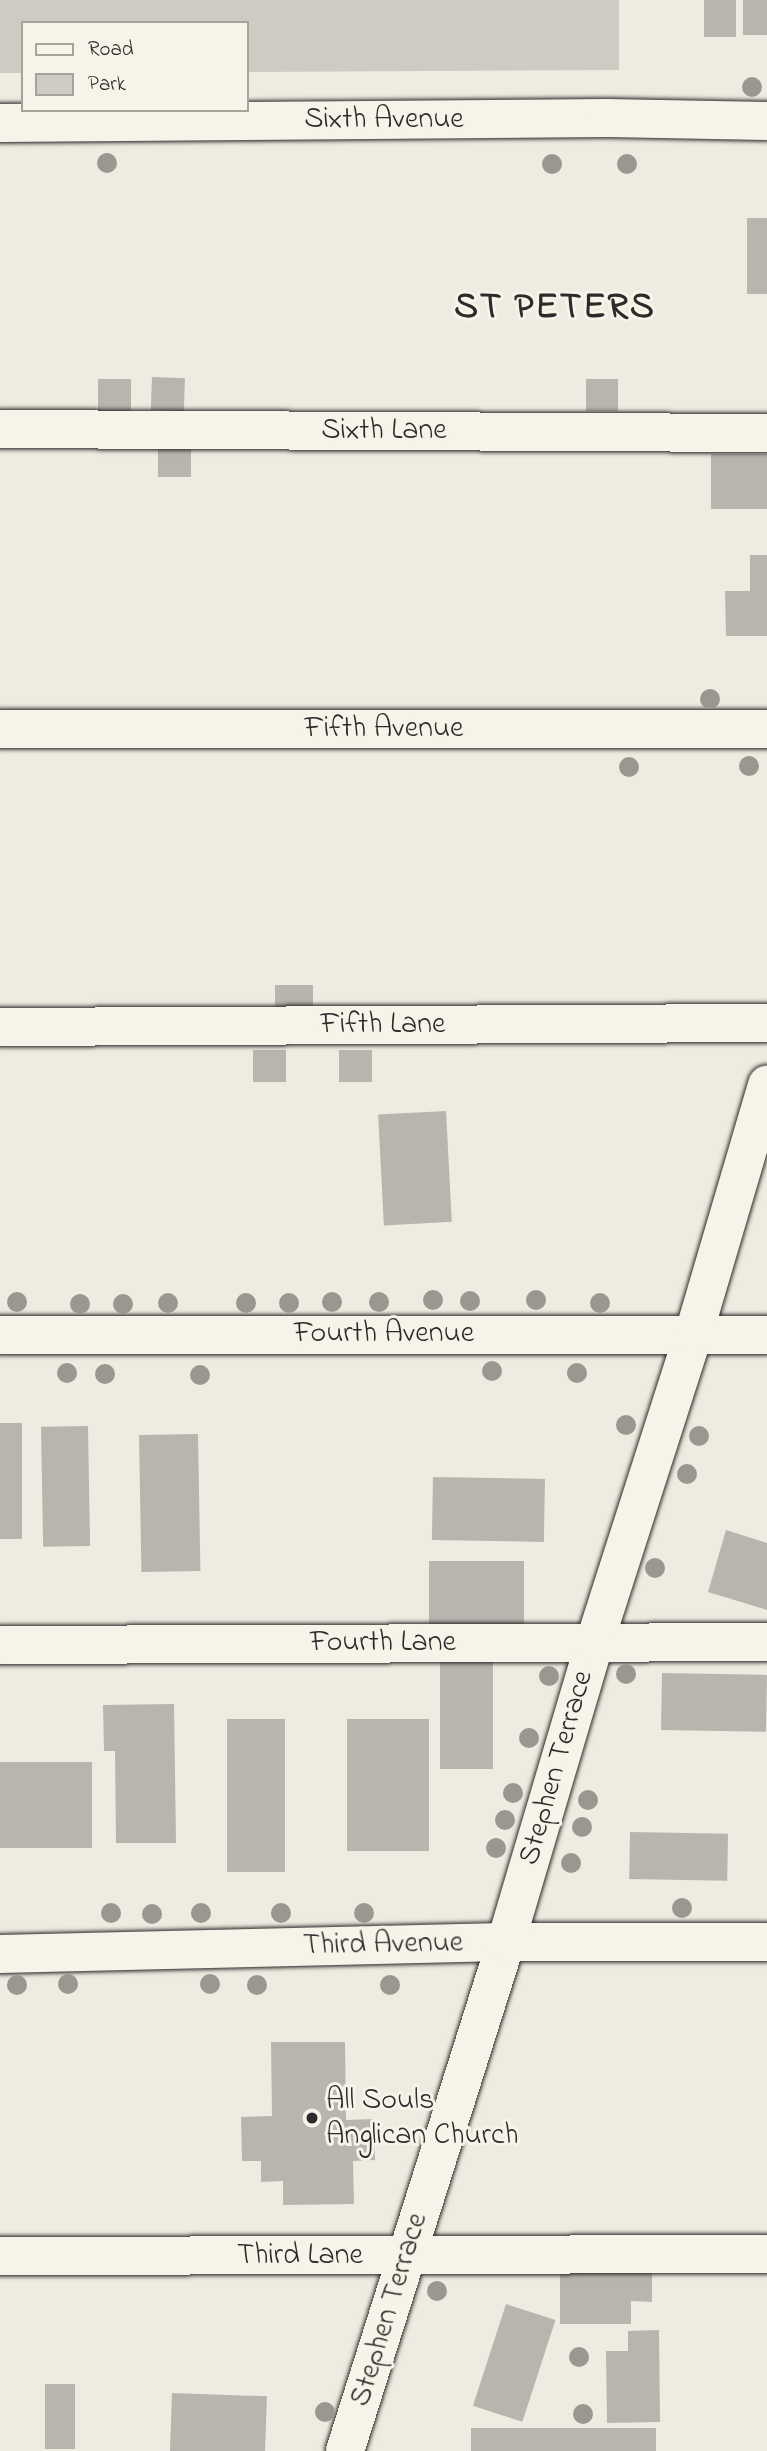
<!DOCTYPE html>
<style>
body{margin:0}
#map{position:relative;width:767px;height:2451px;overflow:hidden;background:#efebe0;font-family:"Indie Flower",sans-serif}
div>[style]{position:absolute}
.green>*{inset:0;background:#cfcbc2}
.building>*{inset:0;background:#b8b5ae;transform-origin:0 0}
.roads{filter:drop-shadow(0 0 2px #2b2b2b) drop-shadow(0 0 2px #2b2b2b)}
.minor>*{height:38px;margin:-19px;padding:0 19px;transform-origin:19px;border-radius:19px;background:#f7f3e8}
.major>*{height:38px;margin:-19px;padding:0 19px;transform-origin:19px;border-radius:19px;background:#f7f3e8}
.trees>*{width:20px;height:20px;margin:-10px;border-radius:50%;background:#9a9791}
.dots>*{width:19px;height:19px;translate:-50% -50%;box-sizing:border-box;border:4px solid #f7f3e8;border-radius:50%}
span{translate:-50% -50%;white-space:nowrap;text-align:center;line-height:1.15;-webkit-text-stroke:6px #f7f3e8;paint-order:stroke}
.street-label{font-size:30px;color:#2b2b2b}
.poi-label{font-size:30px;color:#2b2b2b}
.left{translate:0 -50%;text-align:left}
.district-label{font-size:37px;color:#2b2b2b;font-weight:700;letter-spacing:2px}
.legend{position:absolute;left:21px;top:21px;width:228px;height:91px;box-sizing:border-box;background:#f7f3e8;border:2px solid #a5a39c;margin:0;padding:9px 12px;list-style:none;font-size:21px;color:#2b2b2b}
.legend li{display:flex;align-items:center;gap:14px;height:35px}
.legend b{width:35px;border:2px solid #a5a39c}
</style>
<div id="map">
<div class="green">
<div style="clip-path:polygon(0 0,619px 0,619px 70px,247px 72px,247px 23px,23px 23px,23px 73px,0 73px)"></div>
</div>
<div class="building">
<div style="left:704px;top:0;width:32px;height:37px"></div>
<div style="left:743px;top:0;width:24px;height:35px"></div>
<div style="left:747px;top:218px;width:20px;height:76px"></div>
<div style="left:152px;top:377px;width:33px;height:33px;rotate:2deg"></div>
<div style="left:98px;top:379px;width:33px;height:32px"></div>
<div style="left:586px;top:379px;width:32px;height:32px"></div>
<div style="left:158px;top:444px;width:33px;height:33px"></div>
<div style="left:711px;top:454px;width:56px;height:55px"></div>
<div style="clip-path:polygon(750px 555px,767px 555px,767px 636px,726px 636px,725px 591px,750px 591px)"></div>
<div style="left:275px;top:985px;width:38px;height:36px"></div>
<div style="left:253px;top:1050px;width:33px;height:32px"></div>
<div style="left:339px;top:1050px;width:33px;height:32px"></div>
<div style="left:446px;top:1111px;width:111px;height:68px;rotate:87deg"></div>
<div style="left:0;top:1423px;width:22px;height:116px"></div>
<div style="left:88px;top:1426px;width:120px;height:47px;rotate:89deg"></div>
<div style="left:198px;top:1434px;width:137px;height:59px;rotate:89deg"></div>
<div style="left:433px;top:1477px;width:112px;height:63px;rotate:1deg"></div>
<div style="clip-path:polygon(726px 1530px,767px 1543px,767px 1610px,708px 1592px)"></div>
<div style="left:429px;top:1561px;width:95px;height:64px"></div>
<div style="left:440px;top:1654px;width:53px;height:115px"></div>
<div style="left:662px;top:1673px;width:105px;height:57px;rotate:1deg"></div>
<div style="clip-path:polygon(174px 1704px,176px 1843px,116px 1843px,115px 1751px,104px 1751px,103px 1705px)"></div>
<div style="left:227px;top:1719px;width:58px;height:153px"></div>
<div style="left:347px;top:1719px;width:82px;height:132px"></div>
<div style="left:0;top:1762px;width:92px;height:86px"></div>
<div style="left:630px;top:1832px;width:98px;height:47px;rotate:1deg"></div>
<div style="clip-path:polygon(271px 2042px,345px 2042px,346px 2120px,374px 2119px,375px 2160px,353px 2161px,354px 2204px,283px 2205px,283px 2181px,261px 2182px,261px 2161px,242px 2161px,241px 2117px,272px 2116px)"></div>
<div style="clip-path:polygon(560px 2270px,652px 2270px,652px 2302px,631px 2301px,631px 2324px,560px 2324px)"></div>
<div style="left:506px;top:2304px;width:52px;height:107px;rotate:18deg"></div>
<div style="clip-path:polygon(659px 2330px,660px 2422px,607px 2423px,606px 2351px,628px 2351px,628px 2331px)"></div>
<div style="left:45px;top:2384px;width:30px;height:65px"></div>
<div style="left:172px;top:2393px;width:95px;height:58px;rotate:2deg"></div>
<div style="left:471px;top:2428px;width:185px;height:23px"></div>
</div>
<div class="roads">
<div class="minor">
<div style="left:0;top:123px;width:607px;rotate:-0.47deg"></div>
<div style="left:607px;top:118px;width:160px;rotate:1.1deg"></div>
<div style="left:0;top:429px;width:767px;rotate:0.3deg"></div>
<div style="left:0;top:729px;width:767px"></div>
<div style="left:0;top:1027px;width:767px;rotate:-0.3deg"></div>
<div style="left:0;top:1335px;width:767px"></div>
<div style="left:0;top:1645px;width:767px;rotate:-0.22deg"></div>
<div style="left:0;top:1954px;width:506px;rotate:-1.36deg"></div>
<div style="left:506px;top:1942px;width:261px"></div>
<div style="left:0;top:2256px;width:767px;rotate:-0.15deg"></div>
</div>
<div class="major">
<div style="left:345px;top:2451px;width:534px;rotate:-72.45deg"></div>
<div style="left:506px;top:1942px;width:314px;rotate:-73.5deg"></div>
<div style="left:595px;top:1641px;width:324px;rotate:-72.2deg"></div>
<div style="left:694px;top:1333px;width:259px;rotate:-73.6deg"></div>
</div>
</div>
<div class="trees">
<div style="left:752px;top:87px"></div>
<div style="left:107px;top:163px"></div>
<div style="left:552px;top:164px"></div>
<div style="left:627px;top:164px"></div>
<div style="left:710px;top:699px"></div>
<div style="left:749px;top:766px"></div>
<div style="left:629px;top:767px"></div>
<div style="left:433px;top:1300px"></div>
<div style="left:536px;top:1300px"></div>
<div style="left:470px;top:1301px"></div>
<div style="left:17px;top:1302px"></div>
<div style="left:332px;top:1302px"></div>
<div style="left:379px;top:1302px"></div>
<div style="left:168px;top:1303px"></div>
<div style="left:246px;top:1303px"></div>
<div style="left:289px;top:1303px"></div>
<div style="left:600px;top:1303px"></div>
<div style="left:80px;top:1304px"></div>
<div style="left:123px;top:1304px"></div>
<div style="left:492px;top:1371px"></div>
<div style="left:67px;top:1373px"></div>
<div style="left:577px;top:1373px"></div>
<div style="left:105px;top:1374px"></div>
<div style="left:200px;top:1375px"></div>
<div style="left:626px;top:1425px"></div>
<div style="left:699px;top:1436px"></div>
<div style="left:687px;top:1474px"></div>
<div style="left:655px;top:1568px"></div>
<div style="left:626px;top:1674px"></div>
<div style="left:549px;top:1676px"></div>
<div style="left:529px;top:1738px"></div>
<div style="left:513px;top:1793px"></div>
<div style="left:588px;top:1800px"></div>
<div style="left:505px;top:1820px"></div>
<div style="left:582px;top:1827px"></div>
<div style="left:496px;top:1848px"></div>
<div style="left:571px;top:1863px"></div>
<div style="left:682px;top:1908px"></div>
<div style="left:111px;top:1913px"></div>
<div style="left:201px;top:1913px"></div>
<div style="left:281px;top:1913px"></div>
<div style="left:364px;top:1913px"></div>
<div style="left:152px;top:1914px"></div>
<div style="left:68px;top:1984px"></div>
<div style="left:210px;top:1984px"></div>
<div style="left:17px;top:1985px"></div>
<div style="left:257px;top:1985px"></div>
<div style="left:390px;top:1985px"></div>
<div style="left:437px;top:2291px"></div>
<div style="left:579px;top:2357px"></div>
<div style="left:325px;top:2412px"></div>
<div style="left:583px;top:2414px"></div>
</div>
<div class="dots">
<div style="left:312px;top:2118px;background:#2b2b2b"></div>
</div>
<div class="street-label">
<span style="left:384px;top:120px">Sixth Avenue</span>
<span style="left:384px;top:431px">Sixth Lane</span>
<span style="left:384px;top:729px">Fifth Avenue</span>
<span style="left:383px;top:1025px">Fifth Lane</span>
<span style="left:384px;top:1334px">Fourth Avenue</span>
<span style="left:383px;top:1643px">Fourth Lane</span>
<span style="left:557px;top:1768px;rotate:-74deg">Stephen Terrace</span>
<span style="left:383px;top:1945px;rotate:-1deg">Third Avenue</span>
<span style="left:300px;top:2256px">Third Lane</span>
<span style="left:390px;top:2310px;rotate:-73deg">Stephen Terrace</span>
</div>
<div class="poi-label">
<span class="left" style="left:326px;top:2118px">All Souls<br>Anglican Church</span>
</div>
<div class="district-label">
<span style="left:555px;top:308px">ST PETERS</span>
</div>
<ul class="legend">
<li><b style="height:9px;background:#f7f3e8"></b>Road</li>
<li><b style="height:19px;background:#cfcbc2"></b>Park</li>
</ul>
</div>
